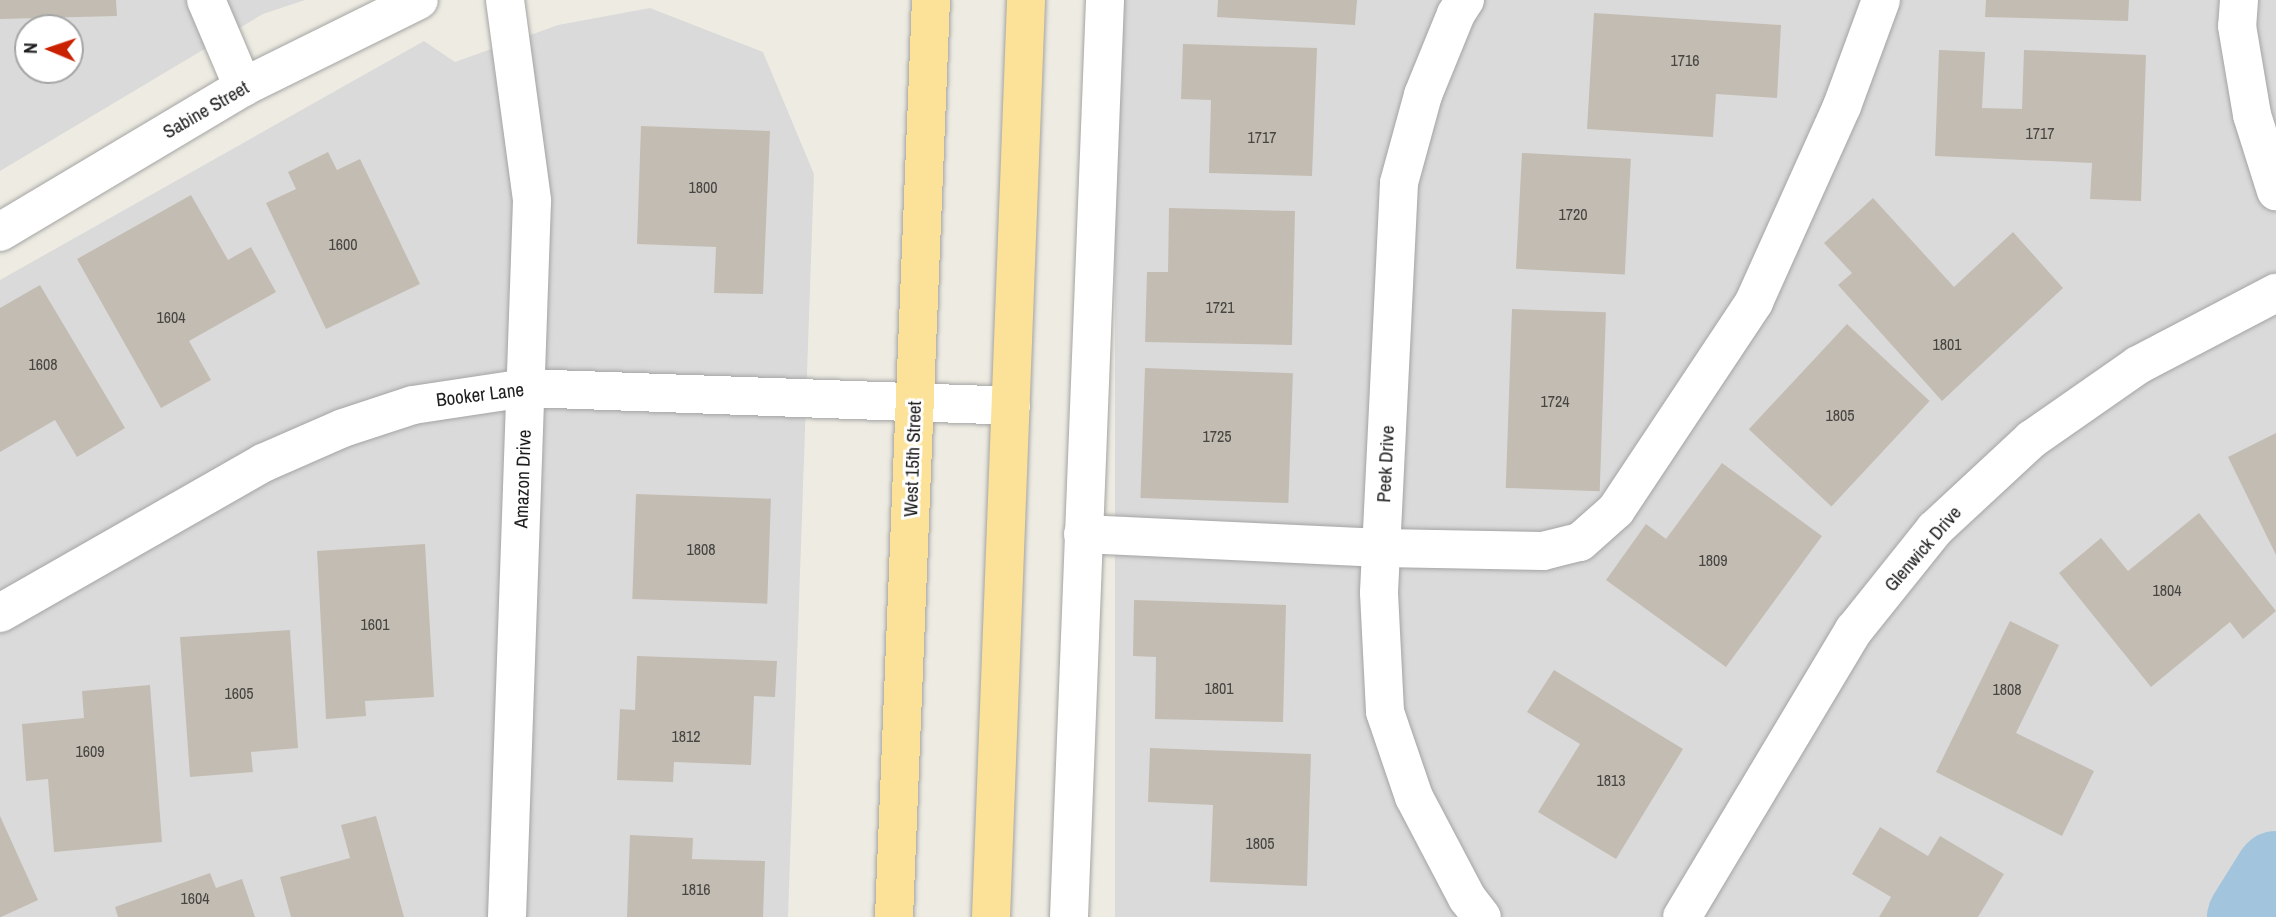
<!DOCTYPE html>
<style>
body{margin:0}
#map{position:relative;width:2276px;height:917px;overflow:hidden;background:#eeece2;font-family:"Archivo Narrow",sans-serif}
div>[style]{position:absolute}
.residential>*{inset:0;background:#dbdada;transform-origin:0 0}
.river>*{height:82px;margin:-41px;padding:0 41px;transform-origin:41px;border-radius:41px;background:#a2c5dd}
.building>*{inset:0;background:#c3bcb2;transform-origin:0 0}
.roads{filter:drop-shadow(0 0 2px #a4a4a4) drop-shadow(0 0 2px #a4a4a4)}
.minor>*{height:38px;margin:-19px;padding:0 19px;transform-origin:19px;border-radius:19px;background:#fff}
.major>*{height:38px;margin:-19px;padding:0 19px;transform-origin:19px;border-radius:19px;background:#fce299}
span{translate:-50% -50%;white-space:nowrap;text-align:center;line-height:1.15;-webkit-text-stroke:6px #fff;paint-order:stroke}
.number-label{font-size:16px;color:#464542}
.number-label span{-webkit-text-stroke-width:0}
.street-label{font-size:19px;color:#1d1d1d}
.north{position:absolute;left:14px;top:14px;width:70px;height:70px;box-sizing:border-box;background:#fff;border:2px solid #a5a5a5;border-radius:50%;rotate:272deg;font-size:19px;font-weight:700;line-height:28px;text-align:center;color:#1d1d1d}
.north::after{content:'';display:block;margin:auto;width:24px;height:32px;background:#ca2200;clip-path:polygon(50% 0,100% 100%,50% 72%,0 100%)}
</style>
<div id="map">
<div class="residential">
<div style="clip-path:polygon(evenodd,0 0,305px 0,263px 14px,0 171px,0 0,28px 28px,70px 28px,70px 70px,28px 70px,28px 28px)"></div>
<div style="left:1115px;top:0;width:1161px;height:918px"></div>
<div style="clip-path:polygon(650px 8px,763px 52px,814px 174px,788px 917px,0 917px,0 280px,424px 41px,455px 62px,558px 25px)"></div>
</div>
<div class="river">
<div style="left:2248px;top:917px;width:53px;rotate:-58.1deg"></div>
</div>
<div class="building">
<div style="clip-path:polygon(0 0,116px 0,117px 16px,0 19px)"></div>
<div style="clip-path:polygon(1218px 0,1357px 0,1355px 25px,1217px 17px)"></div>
<div style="clip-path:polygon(1986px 0,2129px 0,2128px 21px,1985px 17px)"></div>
<div style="clip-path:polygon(1594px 13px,1781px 25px,1777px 98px,1716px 94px,1713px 137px,1587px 129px)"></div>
<div style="clip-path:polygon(1183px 44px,1317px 48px,1312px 176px,1209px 173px,1211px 100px,1181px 99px)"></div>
<div style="clip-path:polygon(1939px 50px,1985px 52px,1982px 108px,2022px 109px,2024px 50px,2146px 55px,2141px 201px,2090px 199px,2092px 163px,1935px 156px)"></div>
<div style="clip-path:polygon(641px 126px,770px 131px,763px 294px,714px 293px,716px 247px,637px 244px)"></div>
<div style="clip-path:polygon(328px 152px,337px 170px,360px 159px,420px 284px,326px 329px,266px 203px,296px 189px,288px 172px)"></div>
<div style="left:1522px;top:153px;width:109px;height:116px;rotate:3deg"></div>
<div style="clip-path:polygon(191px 195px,228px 260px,251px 247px,276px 292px,189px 341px,211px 380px,161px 408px,77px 259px)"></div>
<div style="clip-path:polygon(1873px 198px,1954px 287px,2013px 232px,2063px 288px,1942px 401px,1838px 285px,1852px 273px,1824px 243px)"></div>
<div style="clip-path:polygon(1169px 208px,1295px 211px,1292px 345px,1145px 342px,1147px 272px,1168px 272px)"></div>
<div style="clip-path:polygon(40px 285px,125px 428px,77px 457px,55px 420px,0 452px,0 308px)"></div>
<div style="left:1512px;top:309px;width:94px;height:179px;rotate:2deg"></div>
<div style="left:1847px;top:324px;width:113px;height:144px;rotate:43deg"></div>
<div style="left:1145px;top:368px;width:148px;height:130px;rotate:2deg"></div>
<div style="clip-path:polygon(2276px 433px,2276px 555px,2228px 457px)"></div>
<div style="clip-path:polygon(1722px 463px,1822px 536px,1726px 667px,1606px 580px,1646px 524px,1666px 539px)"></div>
<div style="left:636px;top:494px;width:135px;height:105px;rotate:2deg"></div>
<div style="clip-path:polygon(2199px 513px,2276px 611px,2243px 639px,2230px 622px,2151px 687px,2059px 573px,2101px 538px,2128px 571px)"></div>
<div style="clip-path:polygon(425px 544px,434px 697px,365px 701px,366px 716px,326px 719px,317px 551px)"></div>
<div style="clip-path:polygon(1134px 600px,1286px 605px,1283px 722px,1155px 719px,1156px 657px,1133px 656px)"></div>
<div style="clip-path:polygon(2010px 621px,2059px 645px,2016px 733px,2094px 771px,2062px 836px,1936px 772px)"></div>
<div style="clip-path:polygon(290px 630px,298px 748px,251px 752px,253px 772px,190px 777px,180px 637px)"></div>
<div style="clip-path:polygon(637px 656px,777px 661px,775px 697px,754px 696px,751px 765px,674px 762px,673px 782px,617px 780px,620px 709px,635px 710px)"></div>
<div style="clip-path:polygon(1554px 670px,1683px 749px,1616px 859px,1538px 812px,1580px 744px,1527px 712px)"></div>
<div style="clip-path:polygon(150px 685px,162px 842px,54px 852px,48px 779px,26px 781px,22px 724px,84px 718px,82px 691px)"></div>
<div style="clip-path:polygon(1150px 748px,1311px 754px,1307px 886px,1210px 882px,1213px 805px,1148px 802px)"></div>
<div style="clip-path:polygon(0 816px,38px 900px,1px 917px,0 917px)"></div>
<div style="clip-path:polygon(376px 816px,404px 917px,291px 917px,280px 877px,350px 858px,341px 825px)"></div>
<div style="clip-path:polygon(1880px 827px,1928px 856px,1940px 836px,2004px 874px,1978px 917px,1879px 917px,1891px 897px,1852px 874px)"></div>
<div style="clip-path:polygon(630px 835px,693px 838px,692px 859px,765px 861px,763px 917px,627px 917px)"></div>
<div style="clip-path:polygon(210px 873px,216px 888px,242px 879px,255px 917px,118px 917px,115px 907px)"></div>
</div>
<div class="roads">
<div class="minor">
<div style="left:206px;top:0;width:95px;rotate:67deg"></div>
<div style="left:505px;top:0;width:203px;rotate:82.3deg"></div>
<div style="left:532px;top:201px;width:716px;rotate:92deg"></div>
<div style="left:1465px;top:0;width:17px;rotate:123deg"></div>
<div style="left:1456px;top:14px;width:87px;rotate:112.2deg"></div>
<div style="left:1423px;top:95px;width:91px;rotate:105.3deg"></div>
<div style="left:1399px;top:183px;width:410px;rotate:92.8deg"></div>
<div style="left:1379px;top:593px;width:119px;rotate:87.1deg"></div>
<div style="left:1385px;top:712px;width:90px;rotate:71.2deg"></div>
<div style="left:1414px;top:797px;width:114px;rotate:62.3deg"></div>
<div style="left:1467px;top:898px;width:24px;rotate:52deg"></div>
<div style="left:2239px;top:0;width:26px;rotate:94deg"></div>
<div style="left:2237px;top:26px;width:90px;rotate:80.4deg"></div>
<div style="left:2252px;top:115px;width:80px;rotate:72.5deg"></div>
<div style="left:0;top:232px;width:283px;rotate:-30.8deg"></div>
<div style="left:243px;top:87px;width:196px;rotate:-26.3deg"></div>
<div style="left:1083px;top:534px;width:299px;rotate:2.7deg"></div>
<div style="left:1382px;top:548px;width:161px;rotate:1.1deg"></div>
<div style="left:1543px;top:551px;width:38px;rotate:-14deg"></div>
<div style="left:1580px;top:542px;width:48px;rotate:-41.6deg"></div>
<div style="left:1616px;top:510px;width:250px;rotate:-56.4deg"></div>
<div style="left:1754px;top:302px;width:215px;rotate:-65.8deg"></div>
<div style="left:1842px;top:106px;width:113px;rotate:-69.8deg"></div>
<div style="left:0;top:613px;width:303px;rotate:-29.7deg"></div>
<div style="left:263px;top:463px;width:87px;rotate:-23.6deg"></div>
<div style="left:343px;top:428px;width:74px;rotate:-18.2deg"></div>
<div style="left:413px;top:405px;width:114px;rotate:-8.6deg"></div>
<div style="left:526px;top:388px;width:485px;rotate:2.1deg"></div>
<div style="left:1069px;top:917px;width:918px;rotate:-87.75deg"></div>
<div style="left:1682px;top:917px;width:335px;rotate:-59.1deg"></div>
<div style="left:1854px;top:630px;width:129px;rotate:-51.3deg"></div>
<div style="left:1935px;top:529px;width:132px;rotate:-42.9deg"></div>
<div style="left:2032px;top:439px;width:129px;rotate:-34.9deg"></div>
<div style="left:2138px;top:365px;width:156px;rotate:-27.6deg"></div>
</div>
<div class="major">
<div style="left:894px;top:917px;width:918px;rotate:-87.69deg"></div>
<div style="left:991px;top:917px;width:918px;rotate:-87.81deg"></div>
</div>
</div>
<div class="number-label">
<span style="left:1685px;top:60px">1716</span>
<span style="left:2040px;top:133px">1717</span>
<span style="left:1262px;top:137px">1717</span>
<span style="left:703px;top:187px">1800</span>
<span style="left:1573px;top:214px">1720</span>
<span style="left:343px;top:244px">1600</span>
<span style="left:1220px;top:307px">1721</span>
<span style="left:171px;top:317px">1604</span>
<span style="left:1947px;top:344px">1801</span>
<span style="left:43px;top:364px">1608</span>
<span style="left:1555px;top:401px">1724</span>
<span style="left:1840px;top:415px">1805</span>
<span style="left:1217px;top:436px">1725</span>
<span style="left:701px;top:549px">1808</span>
<span style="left:1713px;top:560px">1809</span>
<span style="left:2167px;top:590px">1804</span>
<span style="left:375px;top:624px">1601</span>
<span style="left:1219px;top:688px">1801</span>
<span style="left:2007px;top:689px">1808</span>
<span style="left:239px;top:693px">1605</span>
<span style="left:686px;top:736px">1812</span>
<span style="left:90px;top:751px">1609</span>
<span style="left:1611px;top:780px">1813</span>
<span style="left:1260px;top:843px">1805</span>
<span style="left:696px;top:889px">1816</span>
<span style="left:195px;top:898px">1604</span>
</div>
<div class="street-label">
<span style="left:206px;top:110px;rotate:-30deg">Sabine Street</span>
<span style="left:480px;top:395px;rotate:-7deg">Booker Lane</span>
<span style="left:913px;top:459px;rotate:-88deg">West 15th Street</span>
<span style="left:1386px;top:464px;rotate:-87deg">Peek Drive</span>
<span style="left:523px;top:479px;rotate:-88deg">Amazon Drive</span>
<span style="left:1923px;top:549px;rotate:-49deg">Glenwick Drive</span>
</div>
<div class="north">N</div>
</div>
